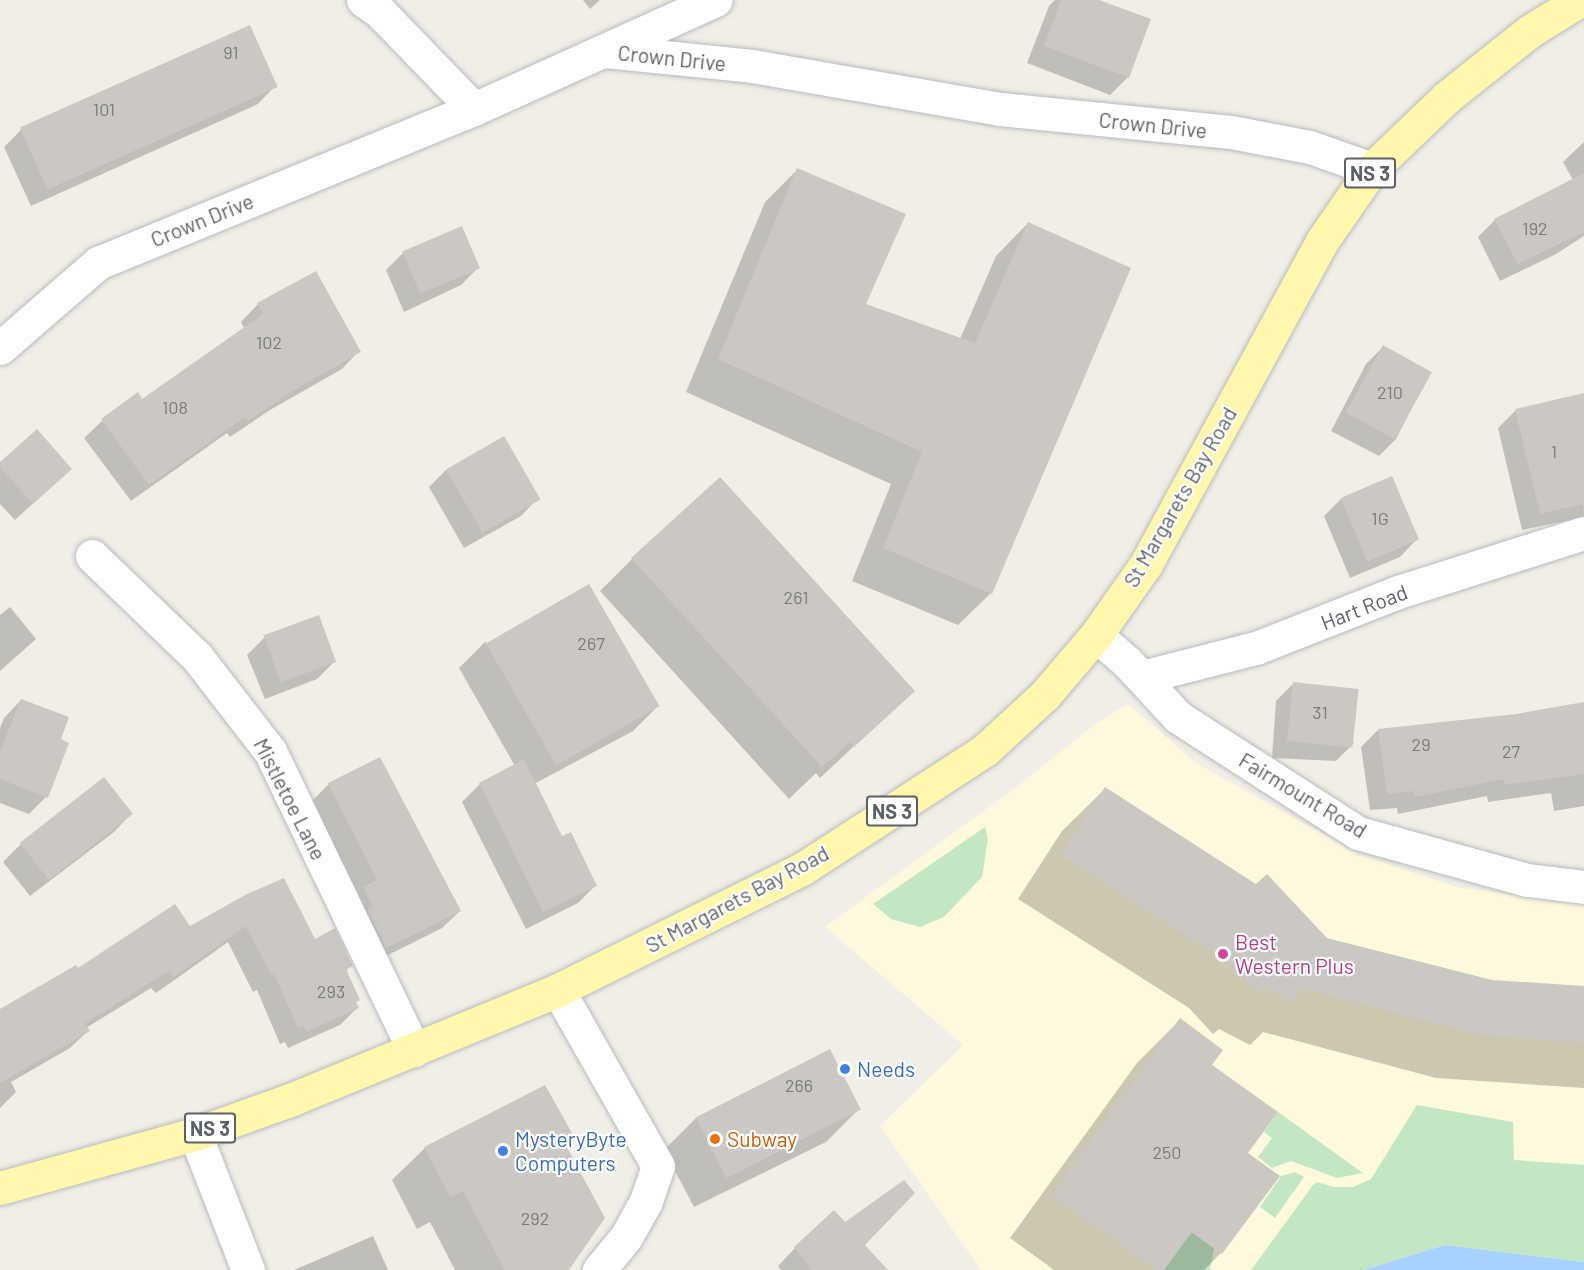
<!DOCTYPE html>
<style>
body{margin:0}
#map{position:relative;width:1584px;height:1270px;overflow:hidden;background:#f0eee6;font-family:Barlow,sans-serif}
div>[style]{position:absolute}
.commercial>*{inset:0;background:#fef9dd}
.green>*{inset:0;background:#c3e7c5}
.water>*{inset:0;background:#a7d2ff}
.shadow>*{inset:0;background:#0003}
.building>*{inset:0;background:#cbc8c3;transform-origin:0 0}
.roads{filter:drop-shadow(0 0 2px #b8bbbf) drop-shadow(0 0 2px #b8bbbf)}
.street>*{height:33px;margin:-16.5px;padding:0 16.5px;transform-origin:16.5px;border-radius:16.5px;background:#fff}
.primary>*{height:33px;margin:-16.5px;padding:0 16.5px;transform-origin:16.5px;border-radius:16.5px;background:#fff8ac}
.dots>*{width:16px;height:16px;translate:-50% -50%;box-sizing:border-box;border:3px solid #fff;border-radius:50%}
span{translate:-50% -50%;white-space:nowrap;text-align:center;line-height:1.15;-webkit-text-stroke:4.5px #fff;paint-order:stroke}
.number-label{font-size:18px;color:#787b7d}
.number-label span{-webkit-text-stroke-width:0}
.shield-label span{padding:2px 4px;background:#fff;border:2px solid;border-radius:4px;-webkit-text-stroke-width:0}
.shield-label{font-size:20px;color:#5d6166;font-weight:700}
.street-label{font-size:21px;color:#5d6166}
.hotel-label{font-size:21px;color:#b23c85}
.left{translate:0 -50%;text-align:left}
.shop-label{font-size:21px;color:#366cbe}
.food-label{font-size:21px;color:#c56008}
</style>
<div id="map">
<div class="commercial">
<div style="clip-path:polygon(1128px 704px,1196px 763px,1360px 855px,1456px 887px,1584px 904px,1584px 1262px,1445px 1245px,1363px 1270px,981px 1270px,880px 1126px,963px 1045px,825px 927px,1020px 784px,1098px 722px)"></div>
</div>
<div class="green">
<div style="clip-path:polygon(985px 827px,988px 839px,982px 877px,944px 917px,920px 927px,891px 919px,873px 904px)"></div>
<div style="clip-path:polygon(1417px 1105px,1513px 1122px,1514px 1160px,1584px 1165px,1584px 1262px,1445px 1245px,1363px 1270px,1251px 1270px,1313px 1185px,1317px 1182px,1334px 1187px,1353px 1187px,1371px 1179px)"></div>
<div style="clip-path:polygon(1278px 1112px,1363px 1173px,1337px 1178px,1291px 1161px,1272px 1168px,1258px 1157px,1272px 1138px,1264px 1132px)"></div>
<div style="clip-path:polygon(1295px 1172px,1304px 1177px,1275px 1218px,1260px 1207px,1281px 1176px)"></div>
<div style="clip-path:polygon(1192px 1232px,1214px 1248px,1210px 1270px,1164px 1270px)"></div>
</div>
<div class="water">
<div style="clip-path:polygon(1445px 1245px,1584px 1262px,1584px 1270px,1363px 1270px)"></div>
</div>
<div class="shadow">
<div style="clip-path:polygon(583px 0,600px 0,590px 9px)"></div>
<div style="clip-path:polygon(1055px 0,1095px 0,1128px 77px,1110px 95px,1027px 63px,1049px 6px)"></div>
<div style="clip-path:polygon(275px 86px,258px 104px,31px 206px,4px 147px,21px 130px)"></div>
<div style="clip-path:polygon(1584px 142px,1584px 236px,1556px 254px,1500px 281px,1478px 237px,1495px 220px,1573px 180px,1563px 162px)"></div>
<div style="clip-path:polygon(797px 170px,864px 305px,960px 339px,996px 256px,1028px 223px,991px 593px,958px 625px,852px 581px,891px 484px,686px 392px,765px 202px)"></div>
<div style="clip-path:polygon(403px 253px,478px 268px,461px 285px,404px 312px,386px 270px)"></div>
<div style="clip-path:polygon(258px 304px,359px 351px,342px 369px,270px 410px,230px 437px,227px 433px,131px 501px,84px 438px,102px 421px,137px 394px,141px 401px,244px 328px,241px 322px)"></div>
<div style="clip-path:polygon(1383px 347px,1430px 372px,1396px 439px,1379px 456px,1331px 431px,1366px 364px)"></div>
<div style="clip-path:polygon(1582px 395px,1584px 517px,1522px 530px,1498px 428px,1515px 411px)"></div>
<div style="clip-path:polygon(0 464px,52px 486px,15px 520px,0 504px)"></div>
<div style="clip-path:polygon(446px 470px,538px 498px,521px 516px,464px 548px,429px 487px)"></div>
<div style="clip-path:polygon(1341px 499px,1417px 539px,1400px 557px,1350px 578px,1324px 516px)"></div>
<div style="clip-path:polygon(632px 559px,913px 691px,820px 778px,816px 773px,789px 799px,600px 591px)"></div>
<div style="clip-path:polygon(10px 607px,36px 639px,0 671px,0 615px)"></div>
<div style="clip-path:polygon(265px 637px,334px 662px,317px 679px,265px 699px,247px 655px)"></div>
<div style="clip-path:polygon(485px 642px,658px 706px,633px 731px,534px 784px,561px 838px,595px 886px,578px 903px,526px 929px,462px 802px,480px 784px,515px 766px,459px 668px)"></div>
<div style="clip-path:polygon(1293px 684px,1354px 743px,1336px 761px,1272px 758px,1276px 701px)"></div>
<div style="clip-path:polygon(21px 700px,59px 740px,46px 797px,29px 814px,0 803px,0 728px,4px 718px)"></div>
<div style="clip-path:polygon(1584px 703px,1584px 806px,1554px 811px,1551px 793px,1488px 802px,1487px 796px,1398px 814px,1397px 808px,1370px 810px,1361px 747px,1378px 730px,1516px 715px)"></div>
<div style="clip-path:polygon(379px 759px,460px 911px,442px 928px,368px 965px,346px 905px,358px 894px,311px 802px,329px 784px)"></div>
<div style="clip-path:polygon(104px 779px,131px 814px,114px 832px,30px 896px,3px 862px,21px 844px)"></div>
<div style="clip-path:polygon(1105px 789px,1326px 940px,1492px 981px,1584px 987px,1584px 1088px,1436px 1078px,1263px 1032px,1250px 1045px,1219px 1029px,1213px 1034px,1189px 1008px,1018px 899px,1062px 831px)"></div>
<div style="clip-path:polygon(248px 896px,351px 965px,346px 971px,357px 1008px,340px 1025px,288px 1048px,285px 1042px,280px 1044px,257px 990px,253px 992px,228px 942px,156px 993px,151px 988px,86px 1028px,88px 1031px,70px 1048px,11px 1082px,16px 1092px,0 1108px,0 1019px,78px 970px,189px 928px)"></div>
<div style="clip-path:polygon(1180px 1020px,1210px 1066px,1246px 1153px,1221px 1253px,1204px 1270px,1054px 1270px,1010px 1238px,1137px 1063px)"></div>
<div style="clip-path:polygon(859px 1109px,826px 1142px,694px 1207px,664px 1150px,696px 1118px)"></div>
<div style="clip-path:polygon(570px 1133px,562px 1141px,567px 1270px,455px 1270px,430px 1222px,417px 1229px,392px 1180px,425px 1148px)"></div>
<div style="clip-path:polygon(373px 1236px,388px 1270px,294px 1270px)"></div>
<div style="clip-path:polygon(863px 1244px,871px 1270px,781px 1270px,778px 1266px,795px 1248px)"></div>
</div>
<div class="building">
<div style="clip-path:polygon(1061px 0,1099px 0,1151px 19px,1129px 78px,1044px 46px)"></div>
<div style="left:250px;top:25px;width:68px;height:252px;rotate:66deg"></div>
<div style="clip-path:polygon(797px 168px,906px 214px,866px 304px,975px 343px,1028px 222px,1131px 268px,992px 594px,883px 548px,922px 452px,718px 359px)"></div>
<div style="clip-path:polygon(1584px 173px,1584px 232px,1518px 264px,1494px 219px)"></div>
<div style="left:462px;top:226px;width:46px;height:65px;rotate:67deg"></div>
<div style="clip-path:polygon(316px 271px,361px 352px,289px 393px,248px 421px,245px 417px,149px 485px,101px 419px,138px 392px,142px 399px,263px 314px,257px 303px)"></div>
<div style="left:1383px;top:345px;width:56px;height:77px;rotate:29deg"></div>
<div style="clip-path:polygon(1584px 393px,1584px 504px,1540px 514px,1515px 409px)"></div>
<div style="clip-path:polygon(37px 429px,72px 469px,33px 504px,0 467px,0 462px)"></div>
<div style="left:504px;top:436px;width:73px;height:67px;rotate:60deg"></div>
<div style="left:1392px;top:476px;width:69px;height:56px;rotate:67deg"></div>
<div style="clip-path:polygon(720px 477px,915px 691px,854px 747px,850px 742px,822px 767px,631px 558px)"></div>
<div style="left:589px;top:584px;width:141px;height:119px;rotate:60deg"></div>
<div style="left:319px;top:615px;width:50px;height:59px;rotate:70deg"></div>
<div style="left:1293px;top:682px;width:66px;height:59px;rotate:6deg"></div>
<div style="clip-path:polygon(21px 699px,69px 717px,61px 739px,69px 743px,48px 798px,0 779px,0 752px)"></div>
<div style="clip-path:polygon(1584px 702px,1584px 774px,1505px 785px,1504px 779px,1415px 797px,1414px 791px,1387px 794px,1378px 729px,1516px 714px)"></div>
<div style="clip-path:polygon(380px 757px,461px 911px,386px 948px,367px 910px,373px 907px,363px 887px,377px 880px,328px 783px)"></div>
<div style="clip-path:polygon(524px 759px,562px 836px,571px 832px,597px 886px,543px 912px,479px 783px)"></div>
<div style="left:104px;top:777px;width:47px;height:107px;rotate:52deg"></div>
<div style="clip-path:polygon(1105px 787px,1256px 884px,1267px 874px,1327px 938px,1492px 980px,1584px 986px,1584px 1043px,1480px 1035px,1300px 988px,1294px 1003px,1263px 987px,1257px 992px,1232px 965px,1060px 855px)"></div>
<div style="clip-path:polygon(284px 878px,315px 939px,335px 928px,353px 966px,346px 969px,360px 1000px,356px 1002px,359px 1008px,306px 1032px,303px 1026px,298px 1028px,274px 974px,271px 975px,246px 926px,174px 977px,169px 971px,85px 1023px,90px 1031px,0 1083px,0 1009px,76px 965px,78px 968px,175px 904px,190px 926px,247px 894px)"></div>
<div style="clip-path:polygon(1180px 1018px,1223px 1050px,1212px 1065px,1278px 1112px,1248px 1153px,1280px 1176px,1222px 1254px,1191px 1232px,1164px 1270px,1157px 1270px,1051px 1195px)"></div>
<div style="left:830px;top:1049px;width:68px;height:151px;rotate:63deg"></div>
<div style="clip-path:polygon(545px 1085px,572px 1133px,562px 1138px,605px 1218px,569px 1270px,505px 1270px,463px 1191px,450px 1197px,424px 1147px)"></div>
<div style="clip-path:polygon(904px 1180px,915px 1193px,865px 1245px,888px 1270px,812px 1270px,794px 1247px,834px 1210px,845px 1222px)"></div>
</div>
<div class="roads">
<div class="street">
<div style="left:363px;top:0;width:21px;rotate:35deg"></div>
<div style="left:380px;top:12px;width:135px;rotate:45.9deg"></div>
<div style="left:605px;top:51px;width:148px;rotate:5.8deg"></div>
<div style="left:752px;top:66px;width:252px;rotate:9.8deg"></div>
<div style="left:1000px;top:109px;width:232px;rotate:5.7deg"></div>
<div style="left:1231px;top:132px;width:80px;rotate:10.8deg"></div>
<div style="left:1310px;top:147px;width:66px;rotate:19.5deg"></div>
<div style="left:0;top:348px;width:130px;rotate:-40.9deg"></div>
<div style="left:98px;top:263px;width:406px;rotate:-22.3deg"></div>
<div style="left:474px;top:109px;width:265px;rotate:-24.3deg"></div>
<div style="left:92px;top:556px;width:146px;rotate:43.9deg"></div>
<div style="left:197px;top:657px;width:119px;rotate:52.2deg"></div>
<div style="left:270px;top:751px;width:332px;rotate:64.3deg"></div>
<div style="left:1096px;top:635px;width:41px;rotate:41.1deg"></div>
<div style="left:1127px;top:662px;width:75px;rotate:47.2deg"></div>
<div style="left:1178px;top:717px;width:214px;rotate:32.8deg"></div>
<div style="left:1358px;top:833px;width:176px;rotate:15.5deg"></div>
<div style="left:1528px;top:880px;width:56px;rotate:7.1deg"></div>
<div style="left:1142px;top:677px;width:118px;rotate:-14.3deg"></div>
<div style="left:1256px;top:648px;width:153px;rotate:-21.5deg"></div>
<div style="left:1398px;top:592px;width:195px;rotate:-17.6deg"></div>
<div style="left:558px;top:990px;width:202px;rotate:60.4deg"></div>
<div style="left:658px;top:1166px;width:39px;rotate:109deg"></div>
<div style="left:645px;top:1203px;width:39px;rotate:119deg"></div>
<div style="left:626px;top:1237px;width:43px;rotate:129.3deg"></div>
<div style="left:195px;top:1134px;width:146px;rotate:68.7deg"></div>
</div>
<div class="primary">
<div style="left:0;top:1188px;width:202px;rotate:-15.5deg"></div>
<div style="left:195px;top:1134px;width:101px;rotate:-19.7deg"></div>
<div style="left:290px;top:1100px;width:290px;rotate:-22.3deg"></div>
<div style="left:558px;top:990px;width:272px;rotate:-26.4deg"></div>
<div style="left:802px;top:869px;width:218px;rotate:-33deg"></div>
<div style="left:985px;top:750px;width:80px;rotate:-42.5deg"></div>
<div style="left:1044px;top:696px;width:80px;rotate:-49.6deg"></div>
<div style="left:1096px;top:635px;width:87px;rotate:-54.8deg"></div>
<div style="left:1146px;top:564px;width:368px;rotate:-61.4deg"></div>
<div style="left:1322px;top:241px;width:88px;rotate:-55.2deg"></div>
<div style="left:1372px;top:169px;width:104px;rotate:-43.8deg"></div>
<div style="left:1447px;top:97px;width:106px;rotate:-38.5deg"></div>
<div style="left:1530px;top:31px;width:59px;rotate:-31.8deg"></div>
</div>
</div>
<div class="dots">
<div style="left:1223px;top:954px;background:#d1479c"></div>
<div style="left:845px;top:1069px;background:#3f7fe0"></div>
<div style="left:715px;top:1139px;background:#e8710a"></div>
<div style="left:503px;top:1151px;background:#3f7fe0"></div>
</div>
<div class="number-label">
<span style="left:231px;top:52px">91</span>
<span style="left:104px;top:109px">101</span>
<span style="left:1535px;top:228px">192</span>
<span style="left:269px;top:342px">102</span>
<span style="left:1390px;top:392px">210</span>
<span style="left:175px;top:407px">108</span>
<span style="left:1554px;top:451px">1</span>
<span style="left:1380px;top:518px">1G</span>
<span style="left:796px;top:597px">261</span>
<span style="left:591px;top:643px">267</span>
<span style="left:1320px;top:712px">31</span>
<span style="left:1421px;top:744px">29</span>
<span style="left:1511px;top:751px">27</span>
<span style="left:331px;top:991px">293</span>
<span style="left:799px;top:1085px">266</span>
<span style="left:1167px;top:1152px">250</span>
<span style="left:535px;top:1218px">292</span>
</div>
<div class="shield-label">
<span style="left:1370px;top:173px">NS 3</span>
<span style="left:892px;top:811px">NS 3</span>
<span style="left:210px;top:1128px">NS 3</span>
</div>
<div class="street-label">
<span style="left:672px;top:58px;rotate:6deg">Crown Drive</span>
<span style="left:1153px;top:125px;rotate:6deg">Crown Drive</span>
<span style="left:202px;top:220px;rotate:-22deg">Crown Drive</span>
<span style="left:1180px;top:497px;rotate:-60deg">St Margarets Bay Road</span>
<span style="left:1364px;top:607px;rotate:-21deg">Hart Road</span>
<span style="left:1303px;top:795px;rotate:31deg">Fairmount Road</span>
<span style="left:290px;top:799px;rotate:63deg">Mistletoe Lane</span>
<span style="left:737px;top:899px;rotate:-28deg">St Margarets Bay Road</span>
</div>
<div class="hotel-label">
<span class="left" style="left:1235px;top:954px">Best<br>Western Plus</span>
</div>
<div class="shop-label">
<span class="left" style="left:857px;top:1069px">Needs</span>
<span class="left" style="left:515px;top:1151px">MysteryByte<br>Computers</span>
</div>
<div class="food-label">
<span class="left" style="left:727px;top:1139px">Subway</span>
</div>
</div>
